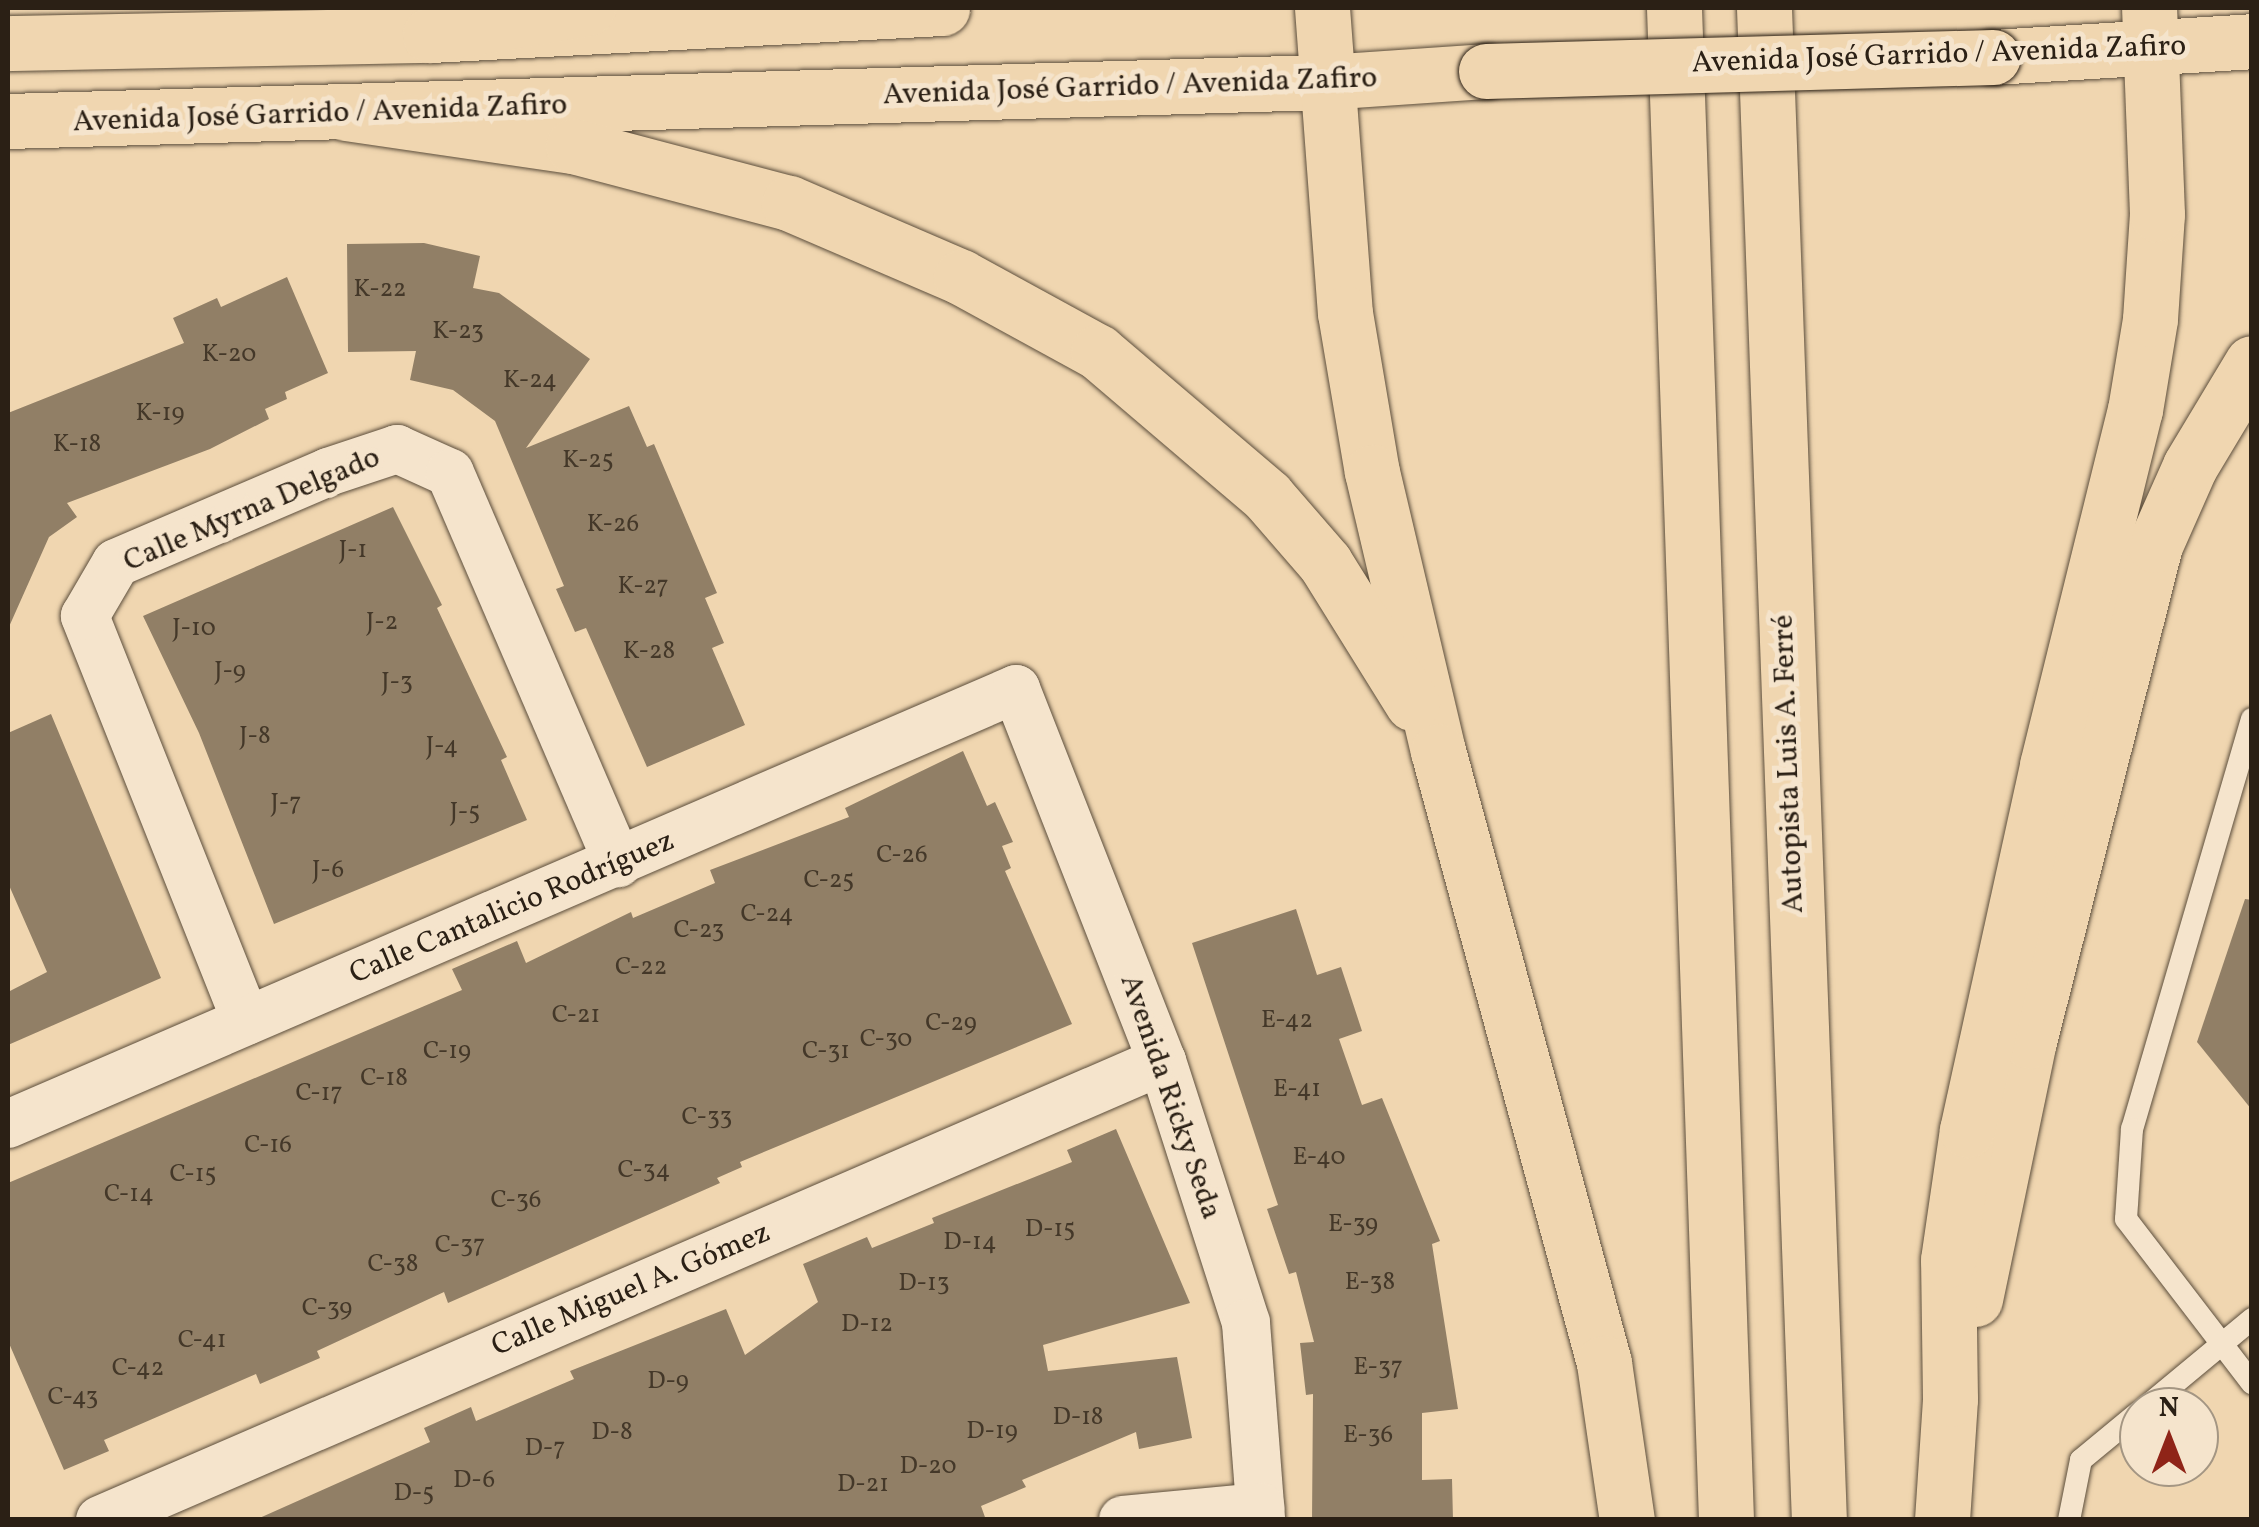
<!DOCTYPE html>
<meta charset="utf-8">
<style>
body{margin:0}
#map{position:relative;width:2259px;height:1527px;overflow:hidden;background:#f0d6b0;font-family:Vollkorn,serif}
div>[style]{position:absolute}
.building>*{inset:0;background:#917f66}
.roads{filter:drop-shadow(0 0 2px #5c4e3c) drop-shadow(0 0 2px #5c4e3c)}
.lane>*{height:22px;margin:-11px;padding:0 11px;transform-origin:11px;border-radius:11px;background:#f5e4cc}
.street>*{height:48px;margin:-24px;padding:0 24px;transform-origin:24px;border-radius:24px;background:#f5e4cc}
.primary>*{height:55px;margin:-27.5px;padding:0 27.5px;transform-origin:27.5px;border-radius:27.5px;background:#f0d6b0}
.highway>*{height:55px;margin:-27.5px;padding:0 27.5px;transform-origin:27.5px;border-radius:27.5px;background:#f0d6b0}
.bridges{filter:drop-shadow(0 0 2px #2b2015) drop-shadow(0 0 2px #2b2015)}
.primary-bridge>*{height:55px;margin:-27.5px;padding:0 27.5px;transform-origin:27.5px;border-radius:27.5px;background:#f0d6b0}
span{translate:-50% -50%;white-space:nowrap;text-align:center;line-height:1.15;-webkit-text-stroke:10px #f5e4cc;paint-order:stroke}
.number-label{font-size:25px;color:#443829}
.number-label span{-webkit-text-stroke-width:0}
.street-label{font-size:30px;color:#2b2015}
.frame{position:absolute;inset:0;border:10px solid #2b2015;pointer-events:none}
.north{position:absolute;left:2119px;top:1387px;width:100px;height:100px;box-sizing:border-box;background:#f5e4cc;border:2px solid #a49683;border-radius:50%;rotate:0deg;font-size:28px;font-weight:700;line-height:40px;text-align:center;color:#2b2015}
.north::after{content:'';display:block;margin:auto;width:35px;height:45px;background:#8f2418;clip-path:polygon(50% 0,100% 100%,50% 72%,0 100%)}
</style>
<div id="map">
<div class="building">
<div style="clip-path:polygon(424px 243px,480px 256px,473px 288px,499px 293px,590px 359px,526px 448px,629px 406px,647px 447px,654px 444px,717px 593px,705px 598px,724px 643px,712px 648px,745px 725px,647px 767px,586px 628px,575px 632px,556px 589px,564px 586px,495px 421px,453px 390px,410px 380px,416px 351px,348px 352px,347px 244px)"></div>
<div style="clip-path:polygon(287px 277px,328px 373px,285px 392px,287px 399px,265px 409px,269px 419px,210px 449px,67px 503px,77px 517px,49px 537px,8px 629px,8px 413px,184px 343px,173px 318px,217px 298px,221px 307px)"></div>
<div style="clip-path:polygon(393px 507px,442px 605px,437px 608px,507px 757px,501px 760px,527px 820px,274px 924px,199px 733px,143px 616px)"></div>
<div style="clip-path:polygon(51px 714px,161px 978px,8px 1045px,8px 992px,47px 972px,8px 883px,8px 733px)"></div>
<div style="clip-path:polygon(963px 751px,987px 806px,995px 802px,1013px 842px,1002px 846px,1011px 868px,1005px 871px,1072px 1024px,740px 1162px,742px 1167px,717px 1178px,720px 1183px,448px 1303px,444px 1292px,317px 1351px,320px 1358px,260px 1384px,256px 1374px,104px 1440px,109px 1451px,64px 1470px,8px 1341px,8px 1183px,462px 990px,452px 969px,517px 941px,526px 963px,631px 912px,633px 918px,715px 883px,710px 870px,849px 817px,845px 808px)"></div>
<div style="clip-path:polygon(2245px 899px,2252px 900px,2252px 1110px,2197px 1042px)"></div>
<div style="clip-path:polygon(1296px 909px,1317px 975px,1341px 967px,1362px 1031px,1339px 1039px,1362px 1105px,1382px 1098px,1440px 1241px,1432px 1244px,1458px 1409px,1422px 1413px,1422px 1480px,1452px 1479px,1453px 1520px,1312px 1520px,1313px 1394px,1306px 1395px,1300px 1343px,1314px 1342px,1296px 1272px,1289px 1274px,1267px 1209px,1278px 1205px,1192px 943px)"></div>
<div style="clip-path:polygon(1116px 1129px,1190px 1303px,1043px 1345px,1048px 1371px,1177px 1357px,1192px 1438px,1139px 1449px,1136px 1432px,1022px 1480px,1026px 1487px,981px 1506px,986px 1520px,255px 1520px,430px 1442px,424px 1428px,471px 1407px,476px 1421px,574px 1379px,570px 1371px,726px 1309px,745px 1355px,818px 1302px,803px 1264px,867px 1237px,872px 1248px,934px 1223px,932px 1218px,1072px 1162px,1067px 1150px)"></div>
</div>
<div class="roads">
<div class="lane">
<div style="left:2252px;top:719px;width:427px;rotate:106.3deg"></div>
<div style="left:2132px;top:1129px;width:90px;rotate:93.8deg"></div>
<div style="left:2126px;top:1219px;width:207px;rotate:52.5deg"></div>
<div style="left:2146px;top:1407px;width:138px;rotate:-39.7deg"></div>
<div style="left:2069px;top:1520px;width:61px;rotate:-78.7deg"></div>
<div style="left:2081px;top:1460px;width:75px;rotate:-39.6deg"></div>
</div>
<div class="street">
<div style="left:246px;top:1021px;width:436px;rotate:-111.7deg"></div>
<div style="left:85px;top:616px;width:61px;rotate:-59.7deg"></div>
<div style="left:116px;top:563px;width:231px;rotate:-23.2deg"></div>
<div style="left:328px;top:472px;width:73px;rotate:-18.4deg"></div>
<div style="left:397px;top:449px;width:58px;rotate:24.4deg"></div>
<div style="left:450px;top:473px;width:425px;rotate:66.7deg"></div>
<div style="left:8px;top:1124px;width:1098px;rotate:-23.34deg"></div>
<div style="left:1016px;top:689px;width:400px;rotate:68.6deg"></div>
<div style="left:1162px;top:1061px;width:275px;rotate:72.2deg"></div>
<div style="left:1246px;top:1323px;width:198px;rotate:85.6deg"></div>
<div style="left:100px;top:1520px;width:1157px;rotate:-23.37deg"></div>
<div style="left:1123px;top:1520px;width:138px;rotate:-5.4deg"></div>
</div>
<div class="primary">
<div style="left:8px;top:43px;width:422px;rotate:-1.1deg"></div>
<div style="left:430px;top:35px;width:513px;rotate:-3.02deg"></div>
<div style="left:1993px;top:57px;width:259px;rotate:-3.5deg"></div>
<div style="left:8px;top:121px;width:1318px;rotate:-1.7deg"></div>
<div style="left:1325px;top:82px;width:161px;rotate:-3.9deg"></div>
</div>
<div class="highway">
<div style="left:1322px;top:8px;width:306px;rotate:85.7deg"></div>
<div style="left:1345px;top:313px;width:161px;rotate:80.4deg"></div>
<div style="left:1372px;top:472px;width:287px;rotate:76.7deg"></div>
<div style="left:1438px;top:751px;width:634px;rotate:74.82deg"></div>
<div style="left:1604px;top:1363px;width:159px;rotate:81.7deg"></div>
<div style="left:1674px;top:8px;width:1513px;rotate:88.03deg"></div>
<div style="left:1764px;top:8px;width:1513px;rotate:87.92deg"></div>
<div style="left:430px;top:35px;width:160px;rotate:-9.7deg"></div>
<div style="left:346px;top:113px;width:229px;rotate:8.3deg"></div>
<div style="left:573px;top:146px;width:223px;rotate:14.8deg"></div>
<div style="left:789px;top:203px;width:187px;rotate:23.3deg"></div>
<div style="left:961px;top:277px;width:156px;rotate:28.7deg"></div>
<div style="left:1098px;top:352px;width:222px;rotate:40.4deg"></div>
<div style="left:1267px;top:496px;width:89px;rotate:49.1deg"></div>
<div style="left:1325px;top:563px;width:165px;rotate:58.1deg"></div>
<div style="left:1975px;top:1299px;width:264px;rotate:-78.2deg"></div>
<div style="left:2029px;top:1041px;width:512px;rotate:-75.75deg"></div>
<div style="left:2155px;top:545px;width:86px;rotate:-66.1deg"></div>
<div style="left:2190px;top:466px;width:120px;rotate:-59deg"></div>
<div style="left:1942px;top:1520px;width:121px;rotate:-86.2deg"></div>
<div style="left:1950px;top:1399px;width:139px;rotate:-90.8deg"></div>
<div style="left:1948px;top:1260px;width:131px;rotate:-81.7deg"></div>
<div style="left:1967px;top:1130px;width:374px;rotate:-77.6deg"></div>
<div style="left:2047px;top:765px;width:366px;rotate:-76.1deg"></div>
<div style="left:2135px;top:410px;width:92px;rotate:-80.6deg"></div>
<div style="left:2150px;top:319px;width:105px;rotate:-86.2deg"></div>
<div style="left:2157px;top:214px;width:206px;rotate:-92.2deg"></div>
</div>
</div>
<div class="bridges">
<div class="primary-bridge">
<div style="left:1486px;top:71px;width:507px;rotate:-1.58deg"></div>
</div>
</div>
<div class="number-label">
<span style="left:380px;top:290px">K-22</span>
<span style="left:458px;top:332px">K-23</span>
<span style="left:229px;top:355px">K-20</span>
<span style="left:530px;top:381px">K-24</span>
<span style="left:160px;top:414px">K-19</span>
<span style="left:77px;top:445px">K-18</span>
<span style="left:588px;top:461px">K-25</span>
<span style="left:613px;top:525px">K-26</span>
<span style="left:353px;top:551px">J-1</span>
<span style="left:643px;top:587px">K-27</span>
<span style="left:382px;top:623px">J-2</span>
<span style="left:194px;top:629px">J-10</span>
<span style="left:649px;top:652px">K-28</span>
<span style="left:230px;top:672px">J-9</span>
<span style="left:397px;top:683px">J-3</span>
<span style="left:255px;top:737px">J-8</span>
<span style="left:442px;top:747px">J-4</span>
<span style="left:286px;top:804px">J-7</span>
<span style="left:465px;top:813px">J-5</span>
<span style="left:902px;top:856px">C-26</span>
<span style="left:328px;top:871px">J-6</span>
<span style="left:829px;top:881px">C-25</span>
<span style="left:767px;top:915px">C-24</span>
<span style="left:699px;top:931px">C-23</span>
<span style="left:641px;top:968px">C-22</span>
<span style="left:576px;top:1016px">C-21</span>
<span style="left:1287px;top:1021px">E-42</span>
<span style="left:951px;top:1024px">C-29</span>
<span style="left:886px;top:1040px">C-30</span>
<span style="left:447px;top:1052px">C-19</span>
<span style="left:826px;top:1052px">C-31</span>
<span style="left:384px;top:1079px">C-18</span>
<span style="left:1297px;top:1090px">E-41</span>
<span style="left:319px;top:1094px">C-17</span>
<span style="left:707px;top:1118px">C-33</span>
<span style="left:268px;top:1146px">C-16</span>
<span style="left:1319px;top:1158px">E-40</span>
<span style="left:644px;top:1171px">C-34</span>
<span style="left:193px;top:1175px">C-15</span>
<span style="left:129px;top:1195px">C-14</span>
<span style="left:516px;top:1201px">C-36</span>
<span style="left:1353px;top:1225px">E-39</span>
<span style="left:1050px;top:1230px">D-15</span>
<span style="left:970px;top:1243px">D-14</span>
<span style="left:460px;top:1246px">C-37</span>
<span style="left:393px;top:1265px">C-38</span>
<span style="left:1370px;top:1283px">E-38</span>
<span style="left:924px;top:1284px">D-13</span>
<span style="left:327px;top:1309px">C-39</span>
<span style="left:867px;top:1325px">D-12</span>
<span style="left:202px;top:1341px">C-41</span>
<span style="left:1378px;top:1368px">E-37</span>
<span style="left:138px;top:1369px">C-42</span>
<span style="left:668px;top:1382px">D-9</span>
<span style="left:73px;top:1398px">C-43</span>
<span style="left:1078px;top:1418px">D-18</span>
<span style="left:992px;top:1432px">D-19</span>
<span style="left:612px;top:1433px">D-8</span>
<span style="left:1368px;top:1436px">E-36</span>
<span style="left:545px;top:1449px">D-7</span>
<span style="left:928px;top:1467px">D-20</span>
<span style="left:474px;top:1481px">D-6</span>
<span style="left:863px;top:1485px">D-21</span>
<span style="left:414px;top:1494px">D-5</span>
</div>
<div class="street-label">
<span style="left:1939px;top:55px;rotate:-2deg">Avenida José Garrido / Avenida Zafiro</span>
<span style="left:1130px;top:87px;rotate:-2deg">Avenida José Garrido / Avenida Zafiro</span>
<span style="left:320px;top:114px;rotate:-2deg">Avenida José Garrido / Avenida Zafiro</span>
<span style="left:252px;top:510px;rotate:-23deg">Calle Myrna Delgado</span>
<span style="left:1789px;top:764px;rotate:-92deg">Autopista Luis A. Ferré</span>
<span style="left:512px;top:908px;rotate:-23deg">Calle Cantalicio Rodríguez</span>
<span style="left:1170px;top:1097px;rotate:71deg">Avenida Ricky Seda</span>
<span style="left:631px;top:1290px;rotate:-23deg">Calle Miguel A. Gómez</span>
</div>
<div class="frame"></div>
<div class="north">N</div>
</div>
